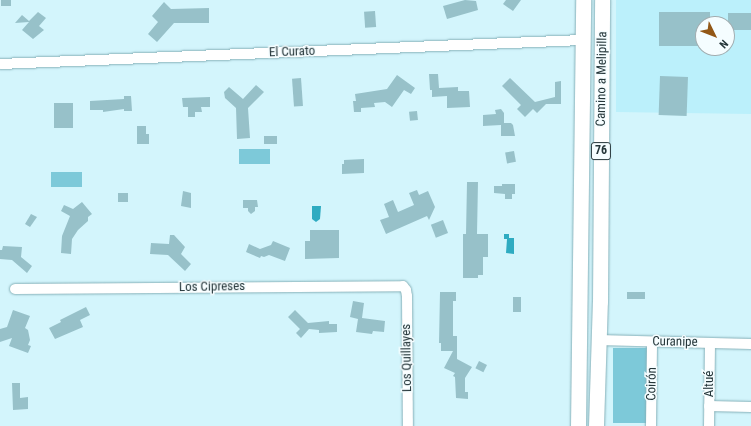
<!DOCTYPE html>
<meta charset="utf-8">
<style>
body{margin:0}
#map{position:relative;width:751px;height:426px;overflow:hidden;background:#d3f5fc;font-family:"Roboto Condensed",sans-serif}
div>[style]{position:absolute}
.built>*{inset:0;background:#bbf0fb}
.green>*{inset:0;background:#7dc9d9;transform-origin:0 0}
.water>*{inset:0;background:#2eabc1}
.building>*{inset:0;background:#97c1c9;transform-origin:0 0}
.roads{filter:drop-shadow(0 0 1px #86b0b8) drop-shadow(0 0 1px #86b0b8)}
.minor>*{height:10px;margin:-5px;padding:0 5px;transform-origin:5px;border-radius:5px;background:#fff}
.primary>*{height:15px;margin:-7.5px;padding:0 7.5px;transform-origin:7.5px;border-radius:7.5px;background:#fff}
span{translate:-50% -50%;white-space:nowrap;text-align:center;line-height:1.15;-webkit-text-stroke:3px #f5fdff;paint-order:stroke}
.shield-label span{padding:1px 3px;background:#f5fdff;border:1px solid;border-radius:3px;-webkit-text-stroke-width:0}
.shield-label{font-size:12px;color:#25363a;font-weight:700}
.street-label{font-size:13px;color:#25363a}
.north{position:absolute;left:695px;top:16px;width:40px;height:40px;box-sizing:border-box;background:#f5fdff;border:1px solid #a2adb0;border-radius:50%;rotate:133deg;font-size:11px;font-weight:700;line-height:16px;text-align:center;color:#25363a}
.north::after{content:'';display:block;margin:auto;width:14px;height:18px;background:#925716;clip-path:polygon(50% 0,100% 100%,50% 72%,0 100%)}
</style>
<div id="map">
<div class="built">
<div style="clip-path:polygon(evenodd,616px 0,751px 0,751px 114px,616px 112px,616px 0,703px 24px,727px 24px,727px 48px,703px 48px,703px 24px)"></div>
</div>
<div class="green">
<div style="left:270px;top:149px;width:15px;height:31px;rotate:90deg"></div>
<div style="left:82px;top:172px;width:15px;height:31px;rotate:90deg"></div>
<div style="left:613px;top:348px;width:36px;height:75px"></div>
</div>
<div class="water">
<div style="clip-path:polygon(312px 206px,321px 206px,320px 219px,316px 222px,312px 219px)"></div>
<div style="clip-path:polygon(504px 234px,509px 234px,509px 238px,514px 238px,514px 254px,506px 253px,507px 239px,504px 239px)"></div>
</div>
<div class="building">
<div style="left:1px;top:0;width:10px;height:6px"></div>
<div style="clip-path:polygon(465px 0,476px 1px,478px 10px,447px 19px,443px 6px)"></div>
<div style="clip-path:polygon(506px 0,521px 0,513px 11px,503px 4px)"></div>
<div style="clip-path:polygon(164px 2px,171px 9px,209px 8px,209px 23px,174px 23px,157px 42px,148px 34px,158px 22px,152px 16px)"></div>
<div style="left:375px;top:11px;width:16px;height:11px;rotate:86deg"></div>
<div style="clip-path:polygon(38px 12px,46px 18px,39px 26px,44px 30px,33px 39px,22px 30px,29px 22px,15px 23px,22px 15px,29px 21px)"></div>
<div style="clip-path:polygon(659px 12px,710px 12px,710px 24px,703px 24px,703px 46px,659px 46px)"></div>
<div style="left:728px;top:13px;width:23px;height:17px"></div>
<div style="clip-path:polygon(429px 74px,438px 74px,439px 88px,458px 87px,458px 91px,469px 91px,470px 107px,447px 108px,447px 96px,432px 97px,432px 90px,430px 90px)"></div>
<div style="clip-path:polygon(397px 75px,415px 88px,411px 94px,404px 90px,392px 107px,385px 102px,374px 103px,375px 107px,361px 108px,361px 112px,354px 112px,353px 101px,356px 101px,355px 94px,387px 89px)"></div>
<div style="left:660px;top:76px;width:28px;height:39px;rotate:2deg"></div>
<div style="left:301px;top:78px;width:28px;height:9px;rotate:86deg"></div>
<div style="clip-path:polygon(510px 78px,535px 102px,555px 97px,555px 82px,561px 81px,561px 104px,546px 104px,537px 113px,533px 109px,525px 117px,517px 109px,521px 105px,502px 86px)"></div>
<div style="clip-path:polygon(256px 85px,264px 92px,248px 108px,250px 138px,237px 139px,236px 108px,225px 98px,224px 92px,229px 87px,243px 99px)"></div>
<div style="clip-path:polygon(124px 96px,131px 96px,132px 111px,124px 111px,124px 109px,103px 112px,103px 110px,90px 110px,90px 101px,124px 99px)"></div>
<div style="clip-path:polygon(210px 97px,210px 107px,201px 107px,202px 112px,195px 112px,195px 117px,188px 117px,188px 107px,183px 107px,182px 98px)"></div>
<div style="left:54px;top:103px;width:19px;height:25px"></div>
<div style="clip-path:polygon(501px 109px,504px 113px,504px 123px,511px 123px,513px 125px,515px 136px,501px 136px,501px 125px,483px 126px,483px 115px,496px 114px,495px 110px)"></div>
<div style="left:417px;top:111px;width:9px;height:8px;rotate:84deg"></div>
<div style="clip-path:polygon(137px 126px,146px 126px,146px 134px,149px 134px,149px 144px,137px 144px)"></div>
<div style="left:277px;top:136px;width:8px;height:13px;rotate:90deg"></div>
<div style="left:514px;top:151px;width:11px;height:9px;rotate:80deg"></div>
<div style="clip-path:polygon(364px 159px,364px 173px,342px 174px,342px 164px,344px 164px,344px 160px)"></div>
<div style="clip-path:polygon(467px 182px,478px 182px,477px 234px,488px 234px,488px 257px,483px 257px,483px 275px,478px 275px,478px 278px,463px 278px,463px 234px,466px 234px)"></div>
<div style="clip-path:polygon(502px 184px,515px 184px,515px 194px,512px 194px,512px 199px,505px 199px,505px 194px,494px 193px,494px 186px,502px 186px)"></div>
<div style="clip-path:polygon(417px 190px,419px 195px,428px 191px,435px 207px,429px 220px,427px 216px,386px 234px,380px 220px,389px 217px,384px 204px,393px 200px,398px 212px,414px 205px,409px 193px)"></div>
<div style="clip-path:polygon(183px 191px,191px 193px,191px 208px,181px 206px)"></div>
<div style="left:118px;top:193px;width:10px;height:9px"></div>
<div style="clip-path:polygon(243px 200px,257px 200px,258px 207px,255px 207px,255px 211px,251px 214px,248px 211px,248px 208px,243px 208px)"></div>
<div style="clip-path:polygon(82px 202px,92px 214px,88px 217px,88px 221px,78px 230px,72px 239px,71px 254px,61px 253px,62px 236px,70px 216px,61px 211px,64px 205px,73px 209px)"></div>
<div style="clip-path:polygon(31px 214px,37px 217px,30px 227px,25px 224px)"></div>
<div style="left:443px;top:220px;width:14px;height:13px;rotate:69deg"></div>
<div style="clip-path:polygon(310px 230px,339px 230px,339px 258px,305px 259px,305px 241px,310px 241px)"></div>
<div style="clip-path:polygon(170px 235px,174px 235px,185px 247px,181px 254px,191px 264px,185px 271px,168px 255px,150px 254px,151px 243px,169px 244px)"></div>
<div style="clip-path:polygon(273px 241px,290px 248px,285px 261px,269px 255px,264px 257px,261px 256px,260px 258px,246px 252px,249px 244px,260px 249px,271px 245px)"></div>
<div style="clip-path:polygon(3px 246px,22px 247px,21px 257px,32px 266px,27px 273px,12px 260px,0 259px,0 250px,2px 250px)"></div>
<div style="clip-path:polygon(440px 292px,456px 292px,456px 301px,453px 301px,453px 336px,457px 336px,457px 359px,472px 367px,465px 378px,465px 392px,468px 392px,468px 399px,456px 398px,455px 377px,453px 376px,455px 373px,444px 368px,453px 351px,441px 351px,441px 343px,439px 343px)"></div>
<div style="left:627px;top:292px;width:18px;height:7px"></div>
<div style="left:513px;top:297px;width:8px;height:15px"></div>
<div style="clip-path:polygon(353px 301px,364px 303px,362px 318px,385px 321px,384px 332px,373px 331px,372px 334px,356px 332px,358px 319px,350px 317px)"></div>
<div style="clip-path:polygon(86px 307px,90px 315px,80px 320px,83px 327px,55px 339px,49px 328px,61px 322px,60px 320px)"></div>
<div style="clip-path:polygon(13px 310px,30px 316px,25px 328px,28px 330px,30px 340px,28px 345px,31px 346px,28px 353px,9px 346px,12px 338px,0 342px,0 329px,7px 327px)"></div>
<div style="clip-path:polygon(295px 310px,308px 323px,329px 321px,329px 324px,337px 324px,337px 332px,319px 333px,319px 330px,309px 329px,301px 338px,296px 333px,300px 329px,288px 317px)"></div>
<div style="left:479px;top:361px;width:9px;height:8px;rotate:27deg"></div>
<div style="clip-path:polygon(12px 383px,20px 383px,20px 398px,28px 397px,28px 409px,13px 410px)"></div>
</div>
<div class="roads">
<div class="minor">
<div style="left:0;top:64px;width:583px;rotate:-2.36deg"></div>
<div style="left:15px;top:289px;width:388px;rotate:-0.4deg"></div>
<div style="left:403px;top:286px;width:5px;rotate:53deg"></div>
<div style="left:406px;top:290px;width:6px;rotate:81deg"></div>
<div style="left:407px;top:296px;width:130px;rotate:89.6deg"></div>
<div style="left:598px;top:340px;width:153px;rotate:1.5deg"></div>
<div style="left:709px;top:406px;width:42px;rotate:1.4deg"></div>
<div style="left:651px;top:426px;width:84px;rotate:-89.3deg"></div>
<div style="left:709px;top:426px;width:83px;rotate:-89.3deg"></div>
</div>
<div class="primary">
<div style="left:578px;top:426px;width:426px;rotate:-89.3deg"></div>
<div style="left:596px;top:426px;width:124px;rotate:-88.2deg"></div>
<div style="left:600px;top:302px;width:302px;rotate:-89.6deg"></div>
</div>
</div>
<div class="shield-label">
<span style="left:601px;top:151px">76</span>
</div>
<div class="street-label">
<span style="left:292px;top:52px;rotate:-2deg">El Curato</span>
<span style="left:602px;top:79px;rotate:-89deg">Camino a Melipilla</span>
<span style="left:212px;top:287px;rotate:-1deg">Los Cipreses</span>
<span style="left:675px;top:342px;rotate:1deg">Curanipe</span>
<span style="left:407px;top:358px;rotate:-91deg">Los Quillayes</span>
<span style="left:652px;top:384px;rotate:-89deg">Coirón</span>
<span style="left:709px;top:384px;rotate:-90deg">Altué</span>
</div>
<div class="north">N</div>
</div>
